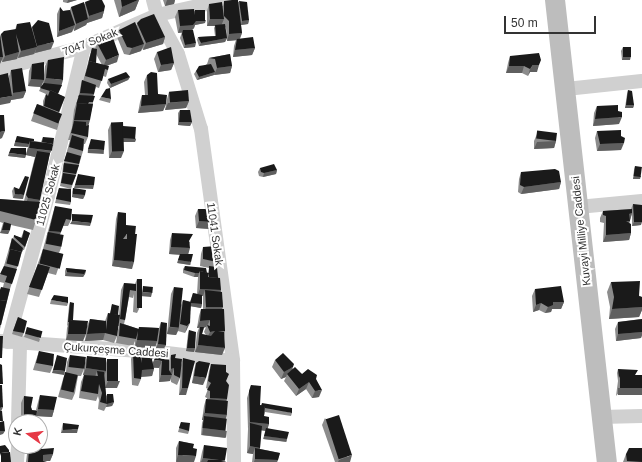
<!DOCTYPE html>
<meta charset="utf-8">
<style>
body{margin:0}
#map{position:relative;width:642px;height:462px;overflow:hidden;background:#fff;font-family:Helvetica,sans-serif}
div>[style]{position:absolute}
.street>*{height:14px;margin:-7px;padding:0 7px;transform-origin:7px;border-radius:7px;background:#d0d0d0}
.secondary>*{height:20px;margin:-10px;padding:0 10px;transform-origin:10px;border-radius:10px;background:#bdbdbd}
.wall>*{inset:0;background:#8c8c8c}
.shaded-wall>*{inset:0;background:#5f5f5f;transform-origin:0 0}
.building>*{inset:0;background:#1a1a1a;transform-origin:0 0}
span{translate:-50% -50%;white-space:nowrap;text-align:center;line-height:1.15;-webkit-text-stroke:4px #fff;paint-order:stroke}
.street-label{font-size:11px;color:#333}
.north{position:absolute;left:8px;top:414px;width:40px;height:40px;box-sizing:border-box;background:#fff;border:1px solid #adadad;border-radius:50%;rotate:284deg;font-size:11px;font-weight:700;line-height:16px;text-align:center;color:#333}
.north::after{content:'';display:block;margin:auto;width:14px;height:18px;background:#e63946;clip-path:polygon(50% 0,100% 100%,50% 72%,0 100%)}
.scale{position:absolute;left:504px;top:16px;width:92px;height:18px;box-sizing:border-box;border:2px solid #333;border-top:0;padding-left:5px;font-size:12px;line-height:14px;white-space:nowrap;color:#333;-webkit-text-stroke:3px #fff;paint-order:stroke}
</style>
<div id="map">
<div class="street">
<div style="left:153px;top:0;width:16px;rotate:75deg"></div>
<div style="left:157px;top:15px;width:44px;rotate:61.7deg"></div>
<div style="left:178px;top:54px;width:78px;rotate:73deg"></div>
<div style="left:201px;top:129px;width:234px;rotate:82.1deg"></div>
<div style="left:233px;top:361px;width:101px;rotate:89.4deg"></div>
<div style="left:0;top:69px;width:87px;rotate:-14.7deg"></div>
<div style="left:84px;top:47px;width:80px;rotate:-23.7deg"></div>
<div style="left:157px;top:15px;width:70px;rotate:-12.4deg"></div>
<div style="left:566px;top:89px;width:76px;rotate:-6deg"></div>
<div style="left:578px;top:207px;width:64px;rotate:-5.4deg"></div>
<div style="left:0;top:341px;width:167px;rotate:4.1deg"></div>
<div style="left:167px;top:353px;width:66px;rotate:6.9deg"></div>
<div style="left:8px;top:342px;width:151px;rotate:-74.7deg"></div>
<div style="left:48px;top:196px;width:153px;rotate:-76.4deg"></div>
<div style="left:601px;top:417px;width:41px;rotate:-1.4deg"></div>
<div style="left:18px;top:422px;width:79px;rotate:-88.5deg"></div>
<div style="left:17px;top:462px;width:16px;rotate:-86deg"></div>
</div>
<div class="secondary">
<div style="left:555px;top:0;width:465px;rotate:83.6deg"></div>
</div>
<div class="wall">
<div style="clip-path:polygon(63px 0,77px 0,67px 3px,63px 2px)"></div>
<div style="clip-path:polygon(114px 0,139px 0,135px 10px,119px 17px)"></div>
<div style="clip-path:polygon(163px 0,175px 0,174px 4px,165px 6px)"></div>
<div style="clip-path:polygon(224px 1px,239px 2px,249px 20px,248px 24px,241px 25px,242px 33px,240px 39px,255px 48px,252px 55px,233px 57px,234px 46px,236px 40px,227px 41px,226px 28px,225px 27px,227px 38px,225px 42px,199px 46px,197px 40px,198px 37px,215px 36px,214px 28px,215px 26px,207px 26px,207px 11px,209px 4px,223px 6px)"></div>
<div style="clip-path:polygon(85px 2px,104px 11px,102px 18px,87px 23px,86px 25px,74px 31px,73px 28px,72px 32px,57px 37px,57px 14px,60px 7px,63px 11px,70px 10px,71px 7px,85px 4px)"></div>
<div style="clip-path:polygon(178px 10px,195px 11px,205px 23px,195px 25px,194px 28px,192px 30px,195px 47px,184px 48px,180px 38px,182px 32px,178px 33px,175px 17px)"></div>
<div style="clip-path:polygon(137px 23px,165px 37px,163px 44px,143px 50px,142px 48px,141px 51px,129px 55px,124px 54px,117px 37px,119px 30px,137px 25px)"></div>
<div style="clip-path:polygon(17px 24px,31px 28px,32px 27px,51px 49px,35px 53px,34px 54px,18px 58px,18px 56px,17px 59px,2px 62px,2px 60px,0 63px,0 37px,1px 34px,15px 30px)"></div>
<div style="clip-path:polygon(evenodd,97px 43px,117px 62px,106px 66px,108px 70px,106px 77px,103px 76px,99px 88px,96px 87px,93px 96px,93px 104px,88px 125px,88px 137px,85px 144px,84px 144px,83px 151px,76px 175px,71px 189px,60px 186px,62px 175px,63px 166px,70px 140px,68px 140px,72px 127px,74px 110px,79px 95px,81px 84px,82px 80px,83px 81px,92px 48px,95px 49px,97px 43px,96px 54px,102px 65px,96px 63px,96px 54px)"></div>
<div style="clip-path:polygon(623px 47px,630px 60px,622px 60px,621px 51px)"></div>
<div style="clip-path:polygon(157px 52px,174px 63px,171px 70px,158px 72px,154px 59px)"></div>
<div style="clip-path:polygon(230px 54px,232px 66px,230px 73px,214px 75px,197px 80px,194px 74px,196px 71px,207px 64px,209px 58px)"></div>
<div style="clip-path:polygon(510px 56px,537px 72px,530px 72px,528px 76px,522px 73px,506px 73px,508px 63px)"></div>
<div style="clip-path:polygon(48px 60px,58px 94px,65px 97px,59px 113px,59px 123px,57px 130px,31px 121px,37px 104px,43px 106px,43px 101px,46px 94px,39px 91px,41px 87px,28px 86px,29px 71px,32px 64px,44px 80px,41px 86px,43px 84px,45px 66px)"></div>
<div style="clip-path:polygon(11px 70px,26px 91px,23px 98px,11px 100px,10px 103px,9px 76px)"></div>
<div style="clip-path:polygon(147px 75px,158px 94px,166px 104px,163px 111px,138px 113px,140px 102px,142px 95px,145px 95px,144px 82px)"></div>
<div style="clip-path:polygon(130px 77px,128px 80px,110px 88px,107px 83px,108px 79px)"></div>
<div style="clip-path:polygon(628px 90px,634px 105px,633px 108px,625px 108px,627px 94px)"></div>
<div style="clip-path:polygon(169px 92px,189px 101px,186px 108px,165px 110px,167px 99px)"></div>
<div style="clip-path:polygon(101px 97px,111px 99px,110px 103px,99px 100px)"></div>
<div style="clip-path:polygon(597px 106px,618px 111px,619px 124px,593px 126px,594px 113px)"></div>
<div style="clip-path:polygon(180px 110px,192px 122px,190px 126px,178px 125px,178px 113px)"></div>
<div style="clip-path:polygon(111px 123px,123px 126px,136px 139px,135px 142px,123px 142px,121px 158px,109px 158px,108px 130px)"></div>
<div style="clip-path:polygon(597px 131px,621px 136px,621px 150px,597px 151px,595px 138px)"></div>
<div style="clip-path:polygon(537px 134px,556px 141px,554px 148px,534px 149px,534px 141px)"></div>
<div style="clip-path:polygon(17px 136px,34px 141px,41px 142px,43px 137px,53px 146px,50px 153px,39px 202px,36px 220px,33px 230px,11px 225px,8px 234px,0 233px,3px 223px,0 222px,0 199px,24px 201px,35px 157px,26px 155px,25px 158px,8px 156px,26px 154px,28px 147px,14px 146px)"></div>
<div style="clip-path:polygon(635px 166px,640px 179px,633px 179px,634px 170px)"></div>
<div style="clip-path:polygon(260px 168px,277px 170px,276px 174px,263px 177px,259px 176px,258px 172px)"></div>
<div style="clip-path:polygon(521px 172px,561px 182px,559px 189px,521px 194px,518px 192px,519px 179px)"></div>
<div style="clip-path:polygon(14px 187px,23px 199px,13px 198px,12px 191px)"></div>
<div style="clip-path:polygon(59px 188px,71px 202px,70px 205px,55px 203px)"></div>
<div style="clip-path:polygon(73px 188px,85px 195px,83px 199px,72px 197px,72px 192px)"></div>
<div style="clip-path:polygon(633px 204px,641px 225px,632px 226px,632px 214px,629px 223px,631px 233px,629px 240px,603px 242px,604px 223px,600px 222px,600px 218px,603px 211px,631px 209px)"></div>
<div style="clip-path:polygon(55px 206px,71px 220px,68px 226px,63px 226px,60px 234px,61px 248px,59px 253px,63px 254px,56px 275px,48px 273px,39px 297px,27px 294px,43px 249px,53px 213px)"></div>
<div style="clip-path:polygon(198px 209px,212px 222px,210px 229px,196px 228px,195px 216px)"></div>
<div style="clip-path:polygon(118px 212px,126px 225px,132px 269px,112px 266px,116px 219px)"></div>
<div style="clip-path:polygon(24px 230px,30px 233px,24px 250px,23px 250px,22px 252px,10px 289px,0 329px,0 290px,3px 287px,4px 283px,0 282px,0 275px,4px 266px,12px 238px,13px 239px,14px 235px,21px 238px)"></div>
<div style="clip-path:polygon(172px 233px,190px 242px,188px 254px,190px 265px,177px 263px,180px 255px,169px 254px,170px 240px)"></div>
<div style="clip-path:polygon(evenodd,203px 247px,217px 262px,216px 267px,221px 290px,221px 292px,223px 307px,222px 309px,225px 331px,222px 355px,195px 352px,197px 333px,199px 328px,197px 328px,199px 316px,201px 309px,203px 309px,203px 296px,202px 296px,202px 304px,201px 308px,191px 306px,187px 329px,185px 333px,178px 331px,176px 335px,167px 334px,171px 294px,174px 287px,181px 305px,183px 300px,190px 302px,193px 293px,197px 294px,198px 277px,194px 277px,183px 273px,183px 269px,185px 266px,208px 273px,209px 268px,200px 266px,201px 254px,203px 247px,206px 327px,204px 332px,206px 335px,202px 334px,204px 328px,206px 327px)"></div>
<div style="clip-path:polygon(66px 268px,86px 270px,85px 274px,83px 277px,65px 276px,65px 271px)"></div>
<div style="clip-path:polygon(137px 279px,139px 309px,137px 313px,133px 312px,134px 294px,133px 298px,129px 297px,125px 320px,124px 324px,138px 329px,139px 327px,159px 328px,161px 322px,166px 345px,164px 348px,156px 348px,157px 341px,155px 348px,135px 347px,135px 341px,133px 346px,116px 343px,118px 330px,119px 326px,118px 326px,117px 336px,114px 343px,103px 340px,85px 341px,87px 326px,90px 319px,105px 321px,108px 313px,110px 314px,112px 304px,118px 315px,119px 315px,121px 290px,124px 283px,135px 284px)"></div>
<div style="clip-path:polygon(611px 282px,642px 297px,642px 310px,639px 317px,609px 319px,610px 307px,607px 292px)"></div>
<div style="clip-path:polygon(535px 289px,564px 302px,561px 309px,552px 309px,551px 312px,545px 313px,539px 310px,533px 312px,532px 296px)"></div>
<div style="clip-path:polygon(51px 300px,68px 303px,67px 306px,50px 304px)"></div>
<div style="clip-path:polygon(70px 302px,73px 320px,83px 341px,66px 340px,67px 328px,68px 325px,67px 326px,69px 306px)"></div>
<div style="clip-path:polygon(18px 317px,24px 333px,22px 337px,12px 334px)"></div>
<div style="clip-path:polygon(642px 319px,642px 335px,641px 338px,616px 341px,615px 329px,618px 322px)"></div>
<div style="clip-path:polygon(27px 327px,40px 339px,39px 342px,24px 337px)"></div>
<div style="clip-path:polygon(189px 330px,195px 348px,194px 352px,186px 351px,188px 334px)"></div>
<div style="clip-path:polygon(39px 351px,53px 366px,50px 373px,33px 370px)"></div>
<div style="clip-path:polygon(141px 352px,152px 360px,153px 363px,169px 361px,171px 355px,175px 358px,181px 365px,183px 358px,186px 395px,179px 395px,181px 368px,180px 378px,177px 385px,171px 382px,171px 377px,170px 381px,159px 382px,159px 368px,154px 368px,152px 376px,141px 377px,141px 379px,138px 386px,132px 385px,131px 359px,133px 353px,140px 354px)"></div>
<div style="clip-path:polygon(70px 355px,84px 369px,81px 376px,78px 376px,75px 393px,72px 400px,58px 397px,63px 379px,66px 372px,67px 362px)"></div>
<div style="clip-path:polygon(87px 356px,106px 363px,107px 359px,117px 388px,105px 388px,106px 395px,114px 402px,112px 406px,106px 407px,104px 411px,98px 409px,99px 400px,98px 396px,96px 401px,79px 398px,81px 382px,84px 375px,83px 375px,85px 363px)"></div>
<div style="clip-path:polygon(275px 360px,293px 369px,302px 374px,316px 379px,319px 397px,312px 398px,306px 389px,296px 396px,284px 381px,286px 377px,281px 379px,272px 367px)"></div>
<div style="clip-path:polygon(196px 363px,203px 385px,192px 383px,194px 370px)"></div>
<div style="clip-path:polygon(211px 364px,226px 372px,227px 414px,226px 419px,225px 438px,201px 435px,202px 423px,203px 420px,202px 420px,204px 406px,206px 399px,207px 399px,207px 398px,205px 397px,208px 389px,206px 388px,209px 371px)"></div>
<div style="clip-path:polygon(618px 369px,635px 375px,616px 396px,618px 381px,617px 373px)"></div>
<div style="clip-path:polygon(251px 385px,260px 405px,292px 413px,291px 416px,265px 412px,264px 416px,269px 424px,267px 428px,287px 439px,286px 442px,263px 439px,266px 431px,261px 430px,260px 449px,280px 453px,277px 462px,252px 462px,253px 454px,247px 453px,248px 429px,247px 398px)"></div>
<div style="clip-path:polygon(40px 395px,54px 410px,52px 417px,36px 416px,34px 422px,21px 422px,21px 403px,24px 396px,31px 407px,32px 410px,36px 410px,38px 402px)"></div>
<div style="clip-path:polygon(325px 418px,350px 462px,335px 462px,322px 425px)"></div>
<div style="clip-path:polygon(181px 422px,189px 431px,188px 434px,178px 432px)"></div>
<div style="clip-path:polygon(63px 423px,77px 433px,61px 433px,62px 427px)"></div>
<div style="clip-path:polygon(179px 441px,194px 444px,176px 462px,176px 448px)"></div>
<div style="clip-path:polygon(204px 445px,225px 460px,225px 461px,226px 462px,200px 462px,202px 452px)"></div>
<div style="clip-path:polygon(28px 446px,40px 446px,41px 449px,53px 454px,50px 461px,43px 461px,47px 462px,26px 462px)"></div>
<div style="clip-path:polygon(626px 454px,642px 462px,623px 462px)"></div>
</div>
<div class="shaded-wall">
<div style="clip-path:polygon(68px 0,77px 0,67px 3px)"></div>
<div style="clip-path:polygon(138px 0,139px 0,135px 10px,119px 17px,122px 7px)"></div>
<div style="clip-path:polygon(167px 0,175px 0,174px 4px,165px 6px)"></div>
<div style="clip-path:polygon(104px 11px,102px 18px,87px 23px,86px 25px,74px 31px,76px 24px,88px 19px,89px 16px)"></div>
<div style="clip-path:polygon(210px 19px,224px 19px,221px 26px,215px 25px,215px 26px,207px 26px)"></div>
<div style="clip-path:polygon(206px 20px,205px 23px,195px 25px,194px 28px,190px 32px,178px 33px,180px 26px,196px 21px)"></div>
<div style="clip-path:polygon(249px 20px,248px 24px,241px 25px,242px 21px)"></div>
<div style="clip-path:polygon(75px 25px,72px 32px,57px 37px,59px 31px)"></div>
<div style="clip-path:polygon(242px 33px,239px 40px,227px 41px,229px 34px)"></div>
<div style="clip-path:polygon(165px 37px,163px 44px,143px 50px,146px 43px)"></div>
<div style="clip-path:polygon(227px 38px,225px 42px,199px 46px,201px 43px)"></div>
<div style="clip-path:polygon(54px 42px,51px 49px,35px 53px,37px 46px)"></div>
<div style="clip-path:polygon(196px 43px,195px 47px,184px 48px,185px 45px)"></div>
<div style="clip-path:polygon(144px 44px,141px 51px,129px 55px,132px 48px)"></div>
<div style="clip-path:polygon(37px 47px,34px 54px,18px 58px,21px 51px)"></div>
<div style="clip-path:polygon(255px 48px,252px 55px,233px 57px,235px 50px)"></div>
<div style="clip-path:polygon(19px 52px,17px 59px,2px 62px,5px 56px)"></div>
<div style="clip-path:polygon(119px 55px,117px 62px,103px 67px,106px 60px)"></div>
<div style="clip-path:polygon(631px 56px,630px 60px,622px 60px,623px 57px)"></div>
<div style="clip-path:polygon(0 57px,3px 57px,0 64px)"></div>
<div style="clip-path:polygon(174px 63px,171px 70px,158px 72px,161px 65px)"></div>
<div style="clip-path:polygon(533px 65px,539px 65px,537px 72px,530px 72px,528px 76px,530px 69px)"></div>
<div style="clip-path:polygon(232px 66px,230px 73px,214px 75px,217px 68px)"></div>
<div style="clip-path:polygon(509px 66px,524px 66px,522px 73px,506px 73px)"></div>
<div style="clip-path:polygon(215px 72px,214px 75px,197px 80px,199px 77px)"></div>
<div style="clip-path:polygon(130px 77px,128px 80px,110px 88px,111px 84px)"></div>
<div style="clip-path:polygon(46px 78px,63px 80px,61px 87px,43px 85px)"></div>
<div style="clip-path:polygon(31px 79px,44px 80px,41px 87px,28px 86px)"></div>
<div style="clip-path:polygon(26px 91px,23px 98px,11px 100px,10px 103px,0 105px,0 98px,12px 96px,13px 93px)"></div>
<div style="clip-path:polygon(80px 93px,94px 94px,93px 97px,78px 97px)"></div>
<div style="clip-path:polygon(189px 101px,186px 108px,165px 110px,168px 103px)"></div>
<div style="clip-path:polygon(166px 104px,163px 111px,138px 113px,141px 106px)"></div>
<div style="clip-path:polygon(626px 105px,634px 105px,633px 108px,625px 108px)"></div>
<div style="clip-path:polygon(622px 117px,619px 124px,593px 126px,595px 119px)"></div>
<div style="clip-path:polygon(74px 120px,90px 120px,88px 127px,74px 121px,72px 127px)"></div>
<div style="clip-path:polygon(179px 122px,192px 122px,190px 126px,178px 125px)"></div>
<div style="clip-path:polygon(5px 131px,2px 138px,0 139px,0 132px)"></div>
<div style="clip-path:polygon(123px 138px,136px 139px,135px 142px,122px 142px)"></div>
<div style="clip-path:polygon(556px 141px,554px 148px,534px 149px,537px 142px)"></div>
<div style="clip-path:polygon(15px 142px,29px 144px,28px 147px,14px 146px)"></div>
<div style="clip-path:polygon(624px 143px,621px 150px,597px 151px,600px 144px)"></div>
<div style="clip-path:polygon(28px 148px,51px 151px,48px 158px,37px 151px,35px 157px,26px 155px,25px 158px,8px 156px,9px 153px,26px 155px)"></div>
<div style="left:88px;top:149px;width:16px;height:4px;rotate:4deg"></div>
<div style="clip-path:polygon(112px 151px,124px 151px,121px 158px,109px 158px)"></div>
<div style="clip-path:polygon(277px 170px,276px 174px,263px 177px,264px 173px)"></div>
<div style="clip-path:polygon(634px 176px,641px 176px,640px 179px,633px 179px)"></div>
<div style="clip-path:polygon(561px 182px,559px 189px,521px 194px,524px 187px)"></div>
<div style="clip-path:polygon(75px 185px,94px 185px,93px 189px,74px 188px)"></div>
<div style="clip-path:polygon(15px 194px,24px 195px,23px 199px,13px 198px)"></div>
<div style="clip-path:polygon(73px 194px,85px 195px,83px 199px,72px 197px)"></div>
<div style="clip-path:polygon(28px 198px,40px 200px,37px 207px,25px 205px)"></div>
<div style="clip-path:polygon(632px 213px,628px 228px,623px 228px,629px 214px)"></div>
<div style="clip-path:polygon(72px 221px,91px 223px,90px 226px,70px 224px)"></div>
<div style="clip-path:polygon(199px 221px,212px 222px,210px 229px,196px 228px)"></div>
<div style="clip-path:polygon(634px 222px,642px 222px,641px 225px,632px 226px)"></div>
<div style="clip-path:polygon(2px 230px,10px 230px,8px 234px,0 233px)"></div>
<div style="clip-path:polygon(49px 231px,61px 232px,58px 239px,48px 232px,46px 238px)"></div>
<div style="clip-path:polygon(631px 233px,629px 240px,603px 242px,606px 235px)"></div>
<div style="clip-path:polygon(171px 247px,190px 248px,188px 255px,169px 254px)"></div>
<div style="clip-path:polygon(114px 260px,134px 262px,132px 269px,112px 266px)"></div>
<div style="left:178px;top:260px;width:13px;height:3px;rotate:9deg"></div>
<div style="clip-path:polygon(86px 270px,85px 274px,83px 277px,65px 276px,67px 272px)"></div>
<div style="clip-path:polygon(195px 273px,199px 273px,198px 277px,194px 277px)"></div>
<div style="clip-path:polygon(200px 289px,221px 290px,219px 297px,205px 290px,203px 296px,197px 296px)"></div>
<div style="clip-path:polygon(142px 292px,152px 293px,151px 297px,140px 296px)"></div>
<div style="clip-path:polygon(553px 302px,564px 302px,561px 309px,552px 309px,551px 312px,545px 313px,548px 307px)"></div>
<div style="clip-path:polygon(190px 303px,202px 304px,201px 308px,189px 306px)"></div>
<div style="clip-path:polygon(541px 303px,539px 310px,533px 312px,536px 305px)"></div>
<div style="clip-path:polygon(206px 307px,223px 307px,220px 314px,204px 314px)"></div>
<div style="clip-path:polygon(642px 307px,642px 310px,639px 317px,609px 319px,612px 309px)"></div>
<div style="clip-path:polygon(210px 320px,207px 326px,207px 325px,206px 327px,197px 328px,200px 321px)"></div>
<div style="clip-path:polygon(190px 323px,185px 333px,187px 326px)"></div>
<div style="clip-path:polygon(169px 327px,179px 328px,176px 335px,167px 334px)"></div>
<div style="clip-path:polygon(215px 331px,213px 338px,207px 338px,210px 332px)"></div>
<div style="clip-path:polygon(642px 332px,642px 335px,641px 338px,616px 341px,618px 334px)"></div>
<div style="clip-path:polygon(105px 333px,103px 340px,85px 341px,87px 334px)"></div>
<div style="clip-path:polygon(68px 334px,86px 334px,83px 341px,66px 340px)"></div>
<div style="clip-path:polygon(137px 340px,157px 341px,155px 348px,135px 347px)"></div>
<div style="clip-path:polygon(158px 344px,166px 345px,164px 348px,156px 348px)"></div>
<div style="clip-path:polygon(198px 345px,225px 348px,222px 355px,195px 352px)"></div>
<div style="clip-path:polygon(187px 348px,195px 348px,194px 352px,186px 351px)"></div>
<div style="clip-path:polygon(154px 360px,162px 361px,159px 368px,151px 367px)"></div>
<div style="clip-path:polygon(293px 367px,291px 374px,287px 374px,286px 377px,281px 379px,284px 372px)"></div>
<div style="clip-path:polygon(86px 368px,106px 371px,103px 378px,98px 376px,97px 371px,95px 377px,83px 375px)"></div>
<div style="clip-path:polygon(174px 368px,170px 381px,159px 382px,161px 375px,169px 375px,171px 369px)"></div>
<div style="clip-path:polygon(154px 369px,152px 376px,139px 377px,142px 370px)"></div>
<div style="clip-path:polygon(53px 370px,65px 371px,64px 375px,52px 373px)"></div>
<div style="clip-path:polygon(194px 376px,206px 378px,203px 385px,192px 383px)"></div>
<div style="clip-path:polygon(108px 381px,120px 381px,117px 388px,105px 388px)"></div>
<div style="clip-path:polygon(309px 382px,306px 389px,296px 396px,299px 389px)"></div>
<div style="clip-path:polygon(182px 388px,188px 388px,186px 395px,179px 395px)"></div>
<div style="left:642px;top:388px;width:7px;height:24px;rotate:90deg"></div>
<div style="clip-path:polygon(322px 390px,319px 397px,312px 398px,315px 391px)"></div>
<div style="clip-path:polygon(210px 398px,227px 399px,224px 406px,207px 405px)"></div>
<div style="clip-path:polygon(114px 402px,112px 406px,106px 407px,107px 404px)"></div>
<div style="clip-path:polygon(3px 407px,0 414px,0 408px)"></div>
<div style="clip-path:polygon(38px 409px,54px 410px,52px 417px,36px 416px)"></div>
<div style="clip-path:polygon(204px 413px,227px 414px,225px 421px,204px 416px,203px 420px,202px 420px)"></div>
<div style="clip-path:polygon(24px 415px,36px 417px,34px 422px,21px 422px)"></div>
<div style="clip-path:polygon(250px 422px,269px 424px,267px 431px,250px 429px,250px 423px,248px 429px)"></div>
<div style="left:203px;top:428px;width:24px;height:7px;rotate:7deg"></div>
<div style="clip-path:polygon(78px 429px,77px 433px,61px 433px,63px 430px)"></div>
<div style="clip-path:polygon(0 431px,5px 431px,3px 434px,0 435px)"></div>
<div style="left:264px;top:436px;width:23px;height:3px;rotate:7deg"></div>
<div style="clip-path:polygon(250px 446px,260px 448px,258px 455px,255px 448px,253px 454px,247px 453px)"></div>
<div style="clip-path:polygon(42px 447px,39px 454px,29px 450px,27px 455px,29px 448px)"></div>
<div style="clip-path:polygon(53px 454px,50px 461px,41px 461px,43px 455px)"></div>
<div style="clip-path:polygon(178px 455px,196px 456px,194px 462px,176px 462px)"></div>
<div style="clip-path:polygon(352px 455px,350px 462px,338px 462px,339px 460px)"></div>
<div style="clip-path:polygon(203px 458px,219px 460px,208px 460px,207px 462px,201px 462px)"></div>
<div style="clip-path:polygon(255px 459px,278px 460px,277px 462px,254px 462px)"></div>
</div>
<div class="building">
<div style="clip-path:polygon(90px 0,102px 0,105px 6px,104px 11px,89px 16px,85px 2px)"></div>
<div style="clip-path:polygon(121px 0,138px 0,122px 7px)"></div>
<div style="clip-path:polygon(232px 0,238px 0,242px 33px,229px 34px,229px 21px,224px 16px,224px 1px)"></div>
<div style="clip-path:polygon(239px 1px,247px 2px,249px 20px,242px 21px)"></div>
<div style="clip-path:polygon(84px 2px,88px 19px,76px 24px,71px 7px)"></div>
<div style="clip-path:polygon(222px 2px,224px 19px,210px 19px,209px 4px)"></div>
<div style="clip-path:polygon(60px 7px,63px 11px,70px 10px,75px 25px,59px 31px)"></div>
<div style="clip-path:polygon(194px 9px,196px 21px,193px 25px,180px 26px,178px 10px)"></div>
<div style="left:195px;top:10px;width:10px;height:11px"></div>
<div style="clip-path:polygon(154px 14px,165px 37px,146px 43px,137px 23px,141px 19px)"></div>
<div style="clip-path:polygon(38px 20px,49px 23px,54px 42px,37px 46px,32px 27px)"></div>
<div style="clip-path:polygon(30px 22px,37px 47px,21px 51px,16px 34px,19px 52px,5px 56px,1px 34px,4px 31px,16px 29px,17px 24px)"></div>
<div style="clip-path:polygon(135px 22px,144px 44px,132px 48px,127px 47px,119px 30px)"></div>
<div style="clip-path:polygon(225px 24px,227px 38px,201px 43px,198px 37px,216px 36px,215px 25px)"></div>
<div style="clip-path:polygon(183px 30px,193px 30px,196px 43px,185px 45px,182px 34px)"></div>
<div style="clip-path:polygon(0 34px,3px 57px,0 57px)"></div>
<div style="clip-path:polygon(112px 35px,119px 55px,106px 60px,97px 43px)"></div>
<div style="clip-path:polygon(253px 37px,255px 48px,235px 50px,237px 39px)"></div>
<div style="clip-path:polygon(171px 47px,174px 63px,161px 65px,157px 52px)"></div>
<div style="left:623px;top:47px;width:8px;height:10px"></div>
<div style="clip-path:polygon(92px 48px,97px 49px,96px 63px,89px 61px,88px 64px)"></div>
<div style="clip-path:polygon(539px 53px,541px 60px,539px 65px,533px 65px,530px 69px,524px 66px,509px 66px,510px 56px)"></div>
<div style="clip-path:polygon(230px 54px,232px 66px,217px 68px,215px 59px,209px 58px)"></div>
<div style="clip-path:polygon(64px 57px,63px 80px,46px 78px,48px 60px)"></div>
<div style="clip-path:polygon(89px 61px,109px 66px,108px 70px,105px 69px,102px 81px,85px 76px)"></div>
<div style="clip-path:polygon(44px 62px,44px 80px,31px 79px,32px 64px)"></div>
<div style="clip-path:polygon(211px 64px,215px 72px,199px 77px,196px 71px,199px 66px)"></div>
<div style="clip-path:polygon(22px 68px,26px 91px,13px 93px,11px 70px)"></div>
<div style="clip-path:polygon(126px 72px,130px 77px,111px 84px,108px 79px)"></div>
<div style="clip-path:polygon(151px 72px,157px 73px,158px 94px,167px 95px,166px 104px,141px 106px,142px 95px,148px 95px,147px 75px)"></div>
<div style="clip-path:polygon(8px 73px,12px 96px,0 98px,0 75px)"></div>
<div style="clip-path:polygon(82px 80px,96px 85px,94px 94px,80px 93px)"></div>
<div style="clip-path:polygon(44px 83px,62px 85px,58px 94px,50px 90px,50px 91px,40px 88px)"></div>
<div style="clip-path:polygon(110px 88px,111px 99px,101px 97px,106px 89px)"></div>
<div style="clip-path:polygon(50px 90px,65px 97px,59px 112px,44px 106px,46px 94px,48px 96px)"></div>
<div style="left:188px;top:90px;width:11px;height:19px;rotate:85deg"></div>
<div style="clip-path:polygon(628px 90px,632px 91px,634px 105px,626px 105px)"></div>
<div style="clip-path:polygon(79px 95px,95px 96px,93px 102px,89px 102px,88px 104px,77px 103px,76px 105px)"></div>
<div style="clip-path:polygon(77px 103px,93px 104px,90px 120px,74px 120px)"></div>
<div style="left:37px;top:104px;width:27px;height:10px;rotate:22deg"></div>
<div style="clip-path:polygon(618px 105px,618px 111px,622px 112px,622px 117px,595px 119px,597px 106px)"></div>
<div style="clip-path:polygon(180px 110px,190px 110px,192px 122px,179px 122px)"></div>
<div style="clip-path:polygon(0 115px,4px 115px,5px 131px,0 132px)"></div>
<div style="clip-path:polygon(74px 121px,86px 122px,86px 126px,89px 125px,88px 137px,71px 133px)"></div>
<div style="left:123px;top:122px;width:29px;height:12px;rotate:88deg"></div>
<div style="left:123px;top:126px;width:13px;height:12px;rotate:4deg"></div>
<div style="clip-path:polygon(621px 130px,621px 136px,625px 138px,624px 143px,600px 144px,597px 131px)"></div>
<div style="left:557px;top:133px;width:8px;height:20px;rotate:97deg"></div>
<div style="clip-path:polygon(72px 135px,84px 139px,83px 151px,69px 147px)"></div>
<div style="clip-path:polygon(17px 136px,34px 139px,34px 141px,30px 141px,29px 144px,15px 142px)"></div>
<div style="clip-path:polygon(43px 137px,54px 138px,53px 146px,52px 146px,53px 144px,42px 142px)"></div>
<div style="clip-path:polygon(91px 139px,105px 141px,104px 150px,88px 149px)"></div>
<div style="left:30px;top:141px;width:23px;height:7px;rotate:7deg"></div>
<div style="clip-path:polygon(11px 148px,26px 148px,26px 155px,9px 153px)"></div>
<div style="clip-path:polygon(37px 151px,50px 153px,40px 200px,28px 198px,26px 195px)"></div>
<div style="clip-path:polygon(67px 152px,81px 156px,79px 164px,64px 161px)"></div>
<div style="clip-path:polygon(64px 163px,79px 165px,76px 174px,63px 172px)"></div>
<div style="clip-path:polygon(274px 164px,277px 170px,264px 173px,261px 172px,260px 168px)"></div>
<div style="left:635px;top:166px;width:7px;height:10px;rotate:8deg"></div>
<div style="clip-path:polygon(555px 169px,559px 171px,561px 182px,524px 187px,520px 185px,521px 172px)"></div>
<div style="clip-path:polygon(63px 173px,76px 175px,72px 185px,61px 183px)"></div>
<div style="clip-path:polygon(78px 174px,95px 177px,94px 185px,75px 185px)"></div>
<div style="clip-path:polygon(25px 176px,29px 177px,24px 195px,15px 194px,14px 187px,19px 189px)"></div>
<div style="clip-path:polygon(59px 188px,71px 189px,71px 202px,56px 199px)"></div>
<div style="clip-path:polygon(73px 188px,86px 190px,85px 195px,73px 194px)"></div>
<div style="clip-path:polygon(0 199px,40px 202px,36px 220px,0 211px)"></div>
<div style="clip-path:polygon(633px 204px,642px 205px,642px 222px,634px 222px)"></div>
<div style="clip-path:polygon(55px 206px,72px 209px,71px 220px,66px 219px,61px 232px,49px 231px)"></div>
<div style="clip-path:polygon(198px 209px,213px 209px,212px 222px,199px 221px)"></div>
<div style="clip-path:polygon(632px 209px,632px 213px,629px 214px,630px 221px,626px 221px,631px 224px,631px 233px,606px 235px,606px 216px,603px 215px,603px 211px)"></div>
<div style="clip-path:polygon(118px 212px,126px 213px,126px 235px,123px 239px,127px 239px,127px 234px,137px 234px,134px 262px,114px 260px)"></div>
<div style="clip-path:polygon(72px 214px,93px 215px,91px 223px,72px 221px)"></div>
<div style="clip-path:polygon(4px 222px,11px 224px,10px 230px,2px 230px)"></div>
<div style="left:126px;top:225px;width:10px;height:9px;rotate:6deg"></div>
<div style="clip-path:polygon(24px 230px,30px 233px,25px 247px,14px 237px,14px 235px,22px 238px)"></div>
<div style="left:48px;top:232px;width:16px;height:12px;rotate:11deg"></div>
<div style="clip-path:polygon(172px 233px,193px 234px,189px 241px,190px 248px,171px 247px)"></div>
<div style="clip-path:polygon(12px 238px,23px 248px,22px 252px,10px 249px,9px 251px)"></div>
<div style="clip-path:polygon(216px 246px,217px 262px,203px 259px,203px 247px)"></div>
<div style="left:10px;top:249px;width:12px;height:15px;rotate:14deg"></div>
<div style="left:43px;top:249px;width:21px;height:15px;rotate:14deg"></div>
<div style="clip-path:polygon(180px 254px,193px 254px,191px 262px,178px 260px)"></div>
<div style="clip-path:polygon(38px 264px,50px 267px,42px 290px,29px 287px)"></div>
<div style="clip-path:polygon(4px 266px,17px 269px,12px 284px,5px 282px,7px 276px,0 274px)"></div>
<div style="clip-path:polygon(185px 266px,206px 268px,207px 273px,200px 271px,199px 273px,195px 273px,184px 270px)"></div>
<div style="clip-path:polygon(209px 266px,217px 267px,218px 278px,209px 277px)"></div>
<div style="clip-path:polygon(66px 268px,86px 270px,84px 274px,67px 272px)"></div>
<div style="clip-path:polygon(200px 271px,209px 273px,208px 277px,220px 278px,221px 290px,200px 289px)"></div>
<div style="left:137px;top:279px;width:5px;height:29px"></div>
<div style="clip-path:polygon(640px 281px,639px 296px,642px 297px,642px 307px,612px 309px,614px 297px,611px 282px)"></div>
<div style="clip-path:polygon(124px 283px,136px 284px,136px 291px,130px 290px,125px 320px,120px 319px)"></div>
<div style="left:143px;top:286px;width:10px;height:6px;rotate:6deg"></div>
<div style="clip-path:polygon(561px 286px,564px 302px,553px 302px,553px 305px,548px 307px,541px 303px,536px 305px,535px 289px)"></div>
<div style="clip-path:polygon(1px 287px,10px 289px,7px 301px,0 300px,0 290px)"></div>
<div style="left:174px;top:287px;width:9px;height:40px;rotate:6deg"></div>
<div style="clip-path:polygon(205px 290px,222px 292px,223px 307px,206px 307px)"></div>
<div style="clip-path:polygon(193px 293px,202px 295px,202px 304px,190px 303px)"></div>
<div style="clip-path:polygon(54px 295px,68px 297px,68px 303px,51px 300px)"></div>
<div style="clip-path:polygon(0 300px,7px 301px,1px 325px,0 325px)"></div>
<div style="clip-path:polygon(183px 300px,191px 302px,190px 323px,187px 326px,180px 324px)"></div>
<div style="clip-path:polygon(70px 302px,74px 303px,73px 320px,72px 320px,69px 322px,68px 322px)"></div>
<div style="clip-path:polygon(112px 304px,119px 306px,118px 315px,110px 314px)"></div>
<div style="clip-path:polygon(201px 309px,224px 309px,225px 331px,218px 332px,224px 332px,225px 348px,198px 345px,200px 327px,204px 327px,202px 334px,211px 336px,215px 331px,210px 332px,207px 325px,210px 326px,210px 320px,200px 321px)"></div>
<div style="clip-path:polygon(108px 313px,120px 315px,117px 336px,105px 333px,87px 334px,90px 319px,106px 321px,106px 330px)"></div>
<div style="clip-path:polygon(18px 317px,27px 321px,24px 333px,13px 331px)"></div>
<div style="clip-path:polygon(642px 319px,642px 332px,618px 334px,618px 322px)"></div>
<div style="clip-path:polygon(72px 320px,88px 321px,86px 334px,68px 334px,69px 321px)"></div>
<div style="clip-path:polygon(161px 322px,167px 323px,166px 345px,158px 344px)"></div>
<div style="clip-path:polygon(120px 323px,139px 329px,139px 327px,159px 328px,157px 341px,137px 340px,138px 331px,136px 339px,119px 336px)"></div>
<div style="left:27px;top:327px;width:16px;height:7px;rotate:15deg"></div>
<div style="clip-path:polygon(189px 330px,196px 332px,195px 348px,187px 348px)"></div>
<div style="clip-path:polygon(0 336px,3px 336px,2px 358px,0 358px)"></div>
<div style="clip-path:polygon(39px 351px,54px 354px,53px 366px,36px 363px)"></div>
<div style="clip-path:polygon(139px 351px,142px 363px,141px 352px,154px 353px,152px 360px,154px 369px,142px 370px,141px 379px,134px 378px,133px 353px)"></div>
<div style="clip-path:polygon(158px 352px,169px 353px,169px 370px,172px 375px,161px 375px,162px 361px,154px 360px)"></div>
<div style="clip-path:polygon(283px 353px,294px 364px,293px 367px,284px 372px,275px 360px)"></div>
<div style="clip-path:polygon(176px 354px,175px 358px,182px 359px,180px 378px,174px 375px,174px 368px,171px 369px,171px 355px)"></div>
<div style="clip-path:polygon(57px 355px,67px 358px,65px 371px,53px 370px)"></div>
<div style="left:70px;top:355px;width:16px;height:12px;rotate:7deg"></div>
<div style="clip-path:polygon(87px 356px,106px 358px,106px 371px,86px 368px)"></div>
<div style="clip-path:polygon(183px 358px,195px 361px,188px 388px,182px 388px)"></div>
<div style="left:107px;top:359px;width:11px;height:22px"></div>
<div style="clip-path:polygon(199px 361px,210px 363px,206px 378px,194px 376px,196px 363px)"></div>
<div style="clip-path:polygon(0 364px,2px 365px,3px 384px,0 384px)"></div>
<div style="clip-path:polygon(211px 364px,226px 365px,226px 372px,229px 374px,226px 381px,229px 385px,227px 399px,210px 398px,210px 391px,207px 390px,211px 383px,208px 381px)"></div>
<div style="clip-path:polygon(295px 367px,302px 374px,308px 369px,317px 375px,316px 379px,322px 390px,315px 391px,309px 382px,299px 389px,287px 374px)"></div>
<div style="clip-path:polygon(618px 369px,638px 370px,635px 375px,620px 376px,619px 378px)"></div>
<div style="clip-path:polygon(97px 371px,104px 372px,107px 404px,100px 402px,102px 393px,99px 384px,98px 394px,81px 391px,84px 375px,98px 376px)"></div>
<div style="left:65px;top:372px;width:13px;height:18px;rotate:13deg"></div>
<div style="left:642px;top:375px;width:13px;height:22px;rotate:90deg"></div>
<div style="clip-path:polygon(0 385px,2px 385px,3px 407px,0 408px)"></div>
<div style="clip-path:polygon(251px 385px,261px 386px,260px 405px,265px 406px,264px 416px,269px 417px,269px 424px,250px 422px,249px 391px)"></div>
<div style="clip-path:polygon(107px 394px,113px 394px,114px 402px,107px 404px)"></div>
<div style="clip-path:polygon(40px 395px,57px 397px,54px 410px,38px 409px)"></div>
<div style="clip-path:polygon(24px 396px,33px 397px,31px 407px,32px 410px,37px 411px,36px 417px,24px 415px)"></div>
<div style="left:206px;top:399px;width:22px;height:14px;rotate:5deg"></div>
<div style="clip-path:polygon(262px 403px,292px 408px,292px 413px,265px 408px,265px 406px,261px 406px)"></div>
<div style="clip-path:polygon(0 411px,2px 411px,3px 421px,0 421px)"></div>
<div style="left:339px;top:415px;width:42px;height:14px;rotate:72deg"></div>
<div style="left:204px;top:416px;width:23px;height:12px;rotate:7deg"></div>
<div style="clip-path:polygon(4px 421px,5px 431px,0 431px,0 422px)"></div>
<div style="clip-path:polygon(23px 421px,34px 422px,23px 422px)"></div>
<div style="clip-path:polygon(181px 422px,190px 423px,189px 431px,179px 428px)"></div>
<div style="clip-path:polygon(63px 423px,79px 425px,78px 429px,63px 430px)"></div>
<div style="clip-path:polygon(250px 423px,262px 426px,260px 448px,250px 446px)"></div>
<div style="clip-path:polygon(40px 426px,43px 427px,42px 447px,29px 448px,30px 446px,40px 446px)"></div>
<div style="clip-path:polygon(266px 428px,289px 432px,287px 439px,264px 436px)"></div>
<div style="clip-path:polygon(179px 441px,194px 444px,193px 448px,197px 449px,196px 456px,178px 455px)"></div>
<div style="clip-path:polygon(5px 445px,9px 450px,9px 452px,1px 453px,0 456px,0 446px)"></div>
<div style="clip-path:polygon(204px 445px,227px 448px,225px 460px,221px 461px,226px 462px,207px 462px,208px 460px,219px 460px,203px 458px)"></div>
<div style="clip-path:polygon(54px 448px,53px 454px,43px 455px,43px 461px,47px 462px,28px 462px,29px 450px)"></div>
<div style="clip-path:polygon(255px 448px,280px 453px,278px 460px,255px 459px)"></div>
<div style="clip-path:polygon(629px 448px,642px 448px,642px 462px,627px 461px,626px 454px)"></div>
<div style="clip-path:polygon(10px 452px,11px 462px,1px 462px,1px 453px)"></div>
</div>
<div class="street-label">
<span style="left:90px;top:42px;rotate:-21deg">7047 Sokak</span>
<span style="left:48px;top:195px;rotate:-75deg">11025 Sokak</span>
<span style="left:581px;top:231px;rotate:-96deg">Kuvayi Milliye Caddesi</span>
<span style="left:215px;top:234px;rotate:82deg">11041 Sokak</span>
<span style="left:116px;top:350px;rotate:4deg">Çukurçeşme Caddesi</span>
</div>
<div class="north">K</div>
<div class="scale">50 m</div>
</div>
